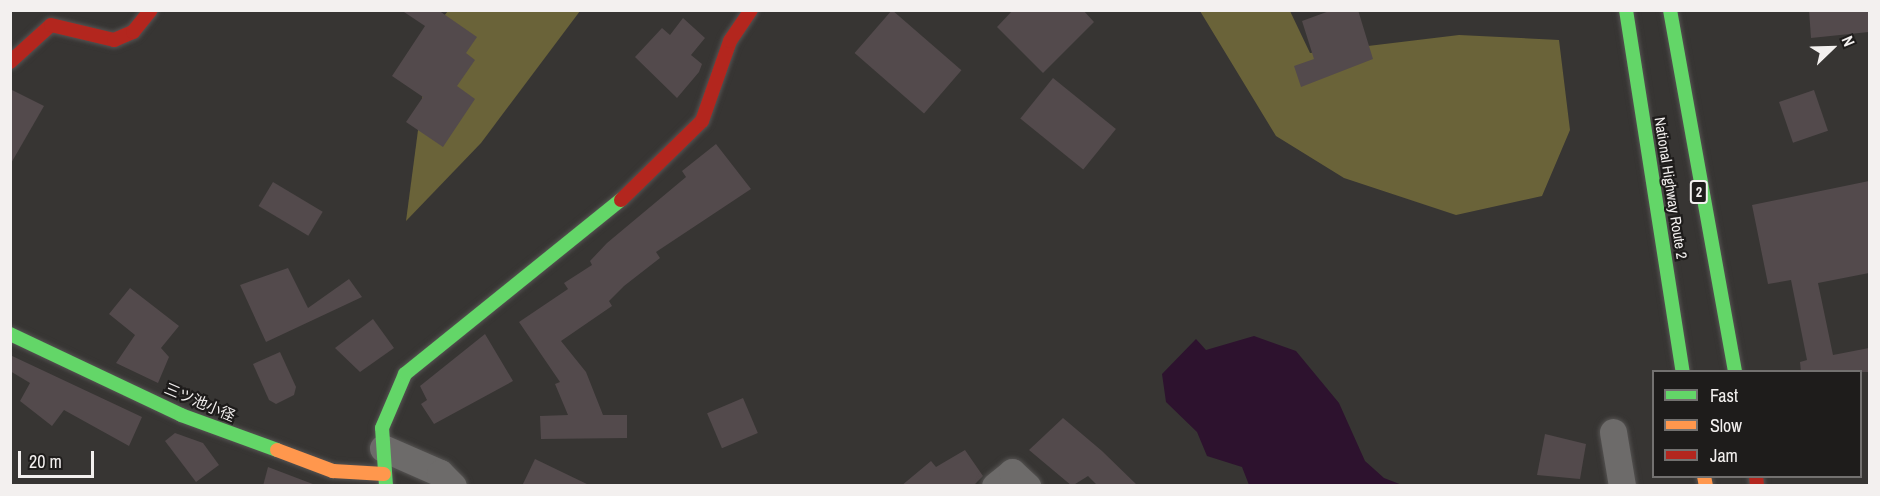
<!DOCTYPE html>
<meta charset="utf-8">
<style>
body{margin:0}
#map{position:relative;width:1880px;height:496px;overflow:hidden;background:#373533;font-family:"Archivo Narrow","Noto Sans JP",sans-serif}
div>[style]{position:absolute}
.forest>*{inset:0;background:#6a6339}
.water>*{inset:0;background:#2d122e}
.building>*{inset:0;background:#534a4c;transform-origin:0 0}
.roads{filter:drop-shadow(0 0 2px #555352) drop-shadow(0 0 2px #555352)}
.street>*{height:27px;margin:-13.5px;padding:0 13.5px;transform-origin:13.5px;border-radius:13.5px;background:#6d6b6a}
.fast>*{height:14px;margin:-7px;padding:0 7px;transform-origin:7px;border-radius:7px;background:#63d668}
.slow>*{height:14px;margin:-7px;padding:0 7px;transform-origin:7px;border-radius:7px;background:#ff974d}
.jam>*{height:14px;margin:-7px;padding:0 7px;transform-origin:7px;border-radius:7px;background:#b3261e}
span{translate:-50% -50%;white-space:nowrap;text-align:center;line-height:1.15;-webkit-text-stroke:4.5px #1e1c1b;paint-order:stroke}
.shield-label span{padding:2px 4px;background:#1e1c1b;border:2px solid;border-radius:4px;-webkit-text-stroke-width:0}
.shield-label{font-size:14px;color:#f3f0ef;font-weight:700}
.street-label{font-size:15px;color:#f3f0ef}
.frame{position:absolute;inset:0;border:12px solid #f3f0ef;pointer-events:none}
.legend{position:absolute;left:1652px;top:370px;width:210px;height:108px;box-sizing:border-box;background:#1e1c1b;border:2px solid #737170;margin:0;padding:8px 10px;list-style:none;font-size:18px;color:#f3f0ef}
.legend li{display:flex;align-items:center;gap:12px;height:30px}
.legend b{width:30px;border:2px solid #737170}
.north{position:absolute;left:1802px;top:18px;width:60px;height:60px;-webkit-text-stroke:4px #1e1c1b;paint-order:stroke;rotate:67deg;font-size:16px;font-weight:700;line-height:24px;text-align:center;color:#f3f0ef}
.north::after{content:'';display:block;margin:auto;width:21px;height:27px;background:#f3f0ef;clip-path:polygon(50% 0,100% 100%,50% 72%,0 100%)}
.scale{position:absolute;left:18px;top:451px;width:76px;height:27px;box-sizing:border-box;border:3px solid #f3f0ef;border-top:0;padding-left:8px;font-size:18px;line-height:21px;white-space:nowrap;color:#f3f0ef;-webkit-text-stroke:4px #1e1c1b;paint-order:stroke}
</style>
<div id="map">
<div class="forest">
<div style="clip-path:polygon(448px 11px,580px 11px,481px 143px,406px 221px,431px 32px)"></div>
<div style="clip-path:polygon(1200px 11px,1290px 11px,1310px 53px,1459px 35px,1559px 40px,1570px 130px,1542px 196px,1456px 215px,1344px 178px,1276px 136px)"></div>
</div>
<div class="water">
<div style="clip-path:polygon(1254px 336px,1296px 351px,1339px 403px,1365px 461px,1384px 478px,1402px 485px,1249px 485px,1242px 467px,1207px 456px,1197px 432px,1166px 402px,1162px 374px,1196px 339px,1206px 350px)"></div>
</div>
<div class="building">
<div style="clip-path:polygon(401px 10px,438px 10px,477px 37px,466px 53px,475px 60px,457px 86px,475px 99px,443px 147px,406px 122px,423px 97px,392px 76px,425px 26px)"></div>
<div style="left:892px;top:10px;width:92px;height:57px;rotate:41deg"></div>
<div style="clip-path:polygon(1013px 10px,1083px 10px,1094px 22px,1043px 73px,997px 27px)"></div>
<div style="clip-path:polygon(1332px 10px,1358px 10px,1373px 59px,1301px 87px,1294px 66px,1314px 59px,1302px 21px)"></div>
<div style="clip-path:polygon(1809px 10px,1869px 10px,1869px 32px,1811px 38px)"></div>
<div style="clip-path:polygon(683px 18px,705px 38px,691px 55px,702px 64px,699px 72px,677px 98px,635px 57px,662px 28px,670px 35px)"></div>
<div style="left:1053px;top:78px;width:81px;height:52px;rotate:39deg"></div>
<div style="clip-path:polygon(10px 89px,44px 106px,10px 165px)"></div>
<div style="left:1814px;top:90px;width:43px;height:37px;rotate:71deg"></div>
<div style="clip-path:polygon(716px 144px,751px 189px,656px 252px,660px 258px,624px 286px,609px 301px,612px 306px,561px 341px,586px 372px,603px 415px,627px 415px,627px 438px,541px 439px,540px 416px,568px 415px,555px 384px,560px 382px,519px 322px,568px 289px,564px 283px,592px 265px,590px 261px,607px 243px,686px 177px,682px 171px)"></div>
<div style="clip-path:polygon(1869px 181px,1869px 273px,1818px 283px,1833px 355px,1869px 348px,1869px 372px,1801px 372px,1800px 362px,1807px 360px,1791px 280px,1768px 284px,1752px 205px)"></div>
<div style="left:273px;top:182px;width:58px;height:28px;rotate:31deg"></div>
<div style="clip-path:polygon(288px 268px,308px 308px,349px 279px,362px 297px,266px 342px,240px 285px)"></div>
<div style="clip-path:polygon(130px 288px,179px 326px,161px 348px,169px 357px,158px 383px,116px 363px,135px 335px,109px 314px)"></div>
<div style="clip-path:polygon(373px 319px,394px 348px,360px 372px,335px 348px)"></div>
<div style="clip-path:polygon(485px 334px,513px 381px,434px 424px,421px 404px,427px 400px,420px 386px)"></div>
<div style="clip-path:polygon(280px 352px,296px 387px,294px 395px,276px 404px,269px 400px,253px 364px)"></div>
<div style="clip-path:polygon(10px 355px,142px 417px,129px 446px,64px 410px,52px 426px,20px 401px,30px 383px,10px 371px)"></div>
<div style="left:743px;top:398px;width:38px;height:39px;rotate:67deg"></div>
<div style="clip-path:polygon(1063px 418px,1102px 451px,1138px 486px,1098px 486px,1088px 476px,1072px 486px,1029px 450px)"></div>
<div style="clip-path:polygon(175px 433px,203px 443px,219px 465px,196px 482px,165px 441px)"></div>
<div style="clip-path:polygon(1545px 434px,1586px 444px,1580px 479px,1537px 475px)"></div>
<div style="clip-path:polygon(965px 450px,983px 476px,973px 486px,901px 486px,931px 461px,936px 467px)"></div>
<div style="clip-path:polygon(535px 459px,591px 486px,522px 486px)"></div>
<div style="clip-path:polygon(268px 467px,318px 486px,263px 486px)"></div>
</div>
<div class="roads">
<div class="street">
<div style="left:1613px;top:432px;width:55px;rotate:80.5deg"></div>
<div style="left:383px;top:448px;width:62px;rotate:23.7deg"></div>
<div style="left:440px;top:473px;width:18px;rotate:45deg"></div>
<div style="left:995px;top:486px;width:22px;rotate:-39deg"></div>
<div style="left:1012px;top:472px;width:21px;rotate:43deg"></div>
</div>
<div class="fast">
<div style="left:1626px;top:10px;width:366px;rotate:81.1deg"></div>
<div style="left:1670px;top:10px;width:368px;rotate:79.8deg"></div>
<div style="left:10px;top:334px;width:189px;rotate:25.3deg"></div>
<div style="left:181px;top:415px;width:102px;rotate:20deg"></div>
<div style="left:386px;top:486px;width:58px;rotate:-93.9deg"></div>
<div style="left:382px;top:428px;width:59px;rotate:-66.9deg"></div>
<div style="left:405px;top:374px;width:277px;rotate:-38.9deg"></div>
</div>
<div class="slow">
<div style="left:277px;top:450px;width:60px;rotate:20.6deg"></div>
<div style="left:333px;top:471px;width:51px;rotate:3.4deg"></div>
<div style="left:1704px;top:476px;width:10px;rotate:79deg"></div>
</div>
<div class="jam">
<div style="left:10px;top:62px;width:55px;rotate:-42.1deg"></div>
<div style="left:51px;top:25px;width:65px;rotate:13.4deg"></div>
<div style="left:114px;top:40px;width:21px;rotate:-23deg"></div>
<div style="left:133px;top:32px;width:28px;rotate:-51deg"></div>
<div style="left:621px;top:200px;width:113px;rotate:-44.3deg"></div>
<div style="left:702px;top:121px;width:85px;rotate:-70.7deg"></div>
<div style="left:730px;top:41px;width:37px;rotate:-56deg"></div>
<div style="left:1756px;top:476px;width:10px;rotate:84deg"></div>
</div>
</div>
<div class="shield-label">
<span style="left:1699px;top:192px">2</span>
</div>
<div class="street-label">
<span style="left:1671px;top:188px;rotate:81deg">National Highway Route 2</span>
<span style="left:200px;top:402px;rotate:23deg">三ツ池小径</span>
</div>
<div class="frame"></div>
<ul class="legend">
<li><b style="height:8px;background:#63d668"></b>Fast</li>
<li><b style="height:8px;background:#ff974d"></b>Slow</li>
<li><b style="height:8px;background:#b3261e"></b>Jam</li>
</ul>
<div class="north">N</div>
<div class="scale">20 m</div>
</div>
